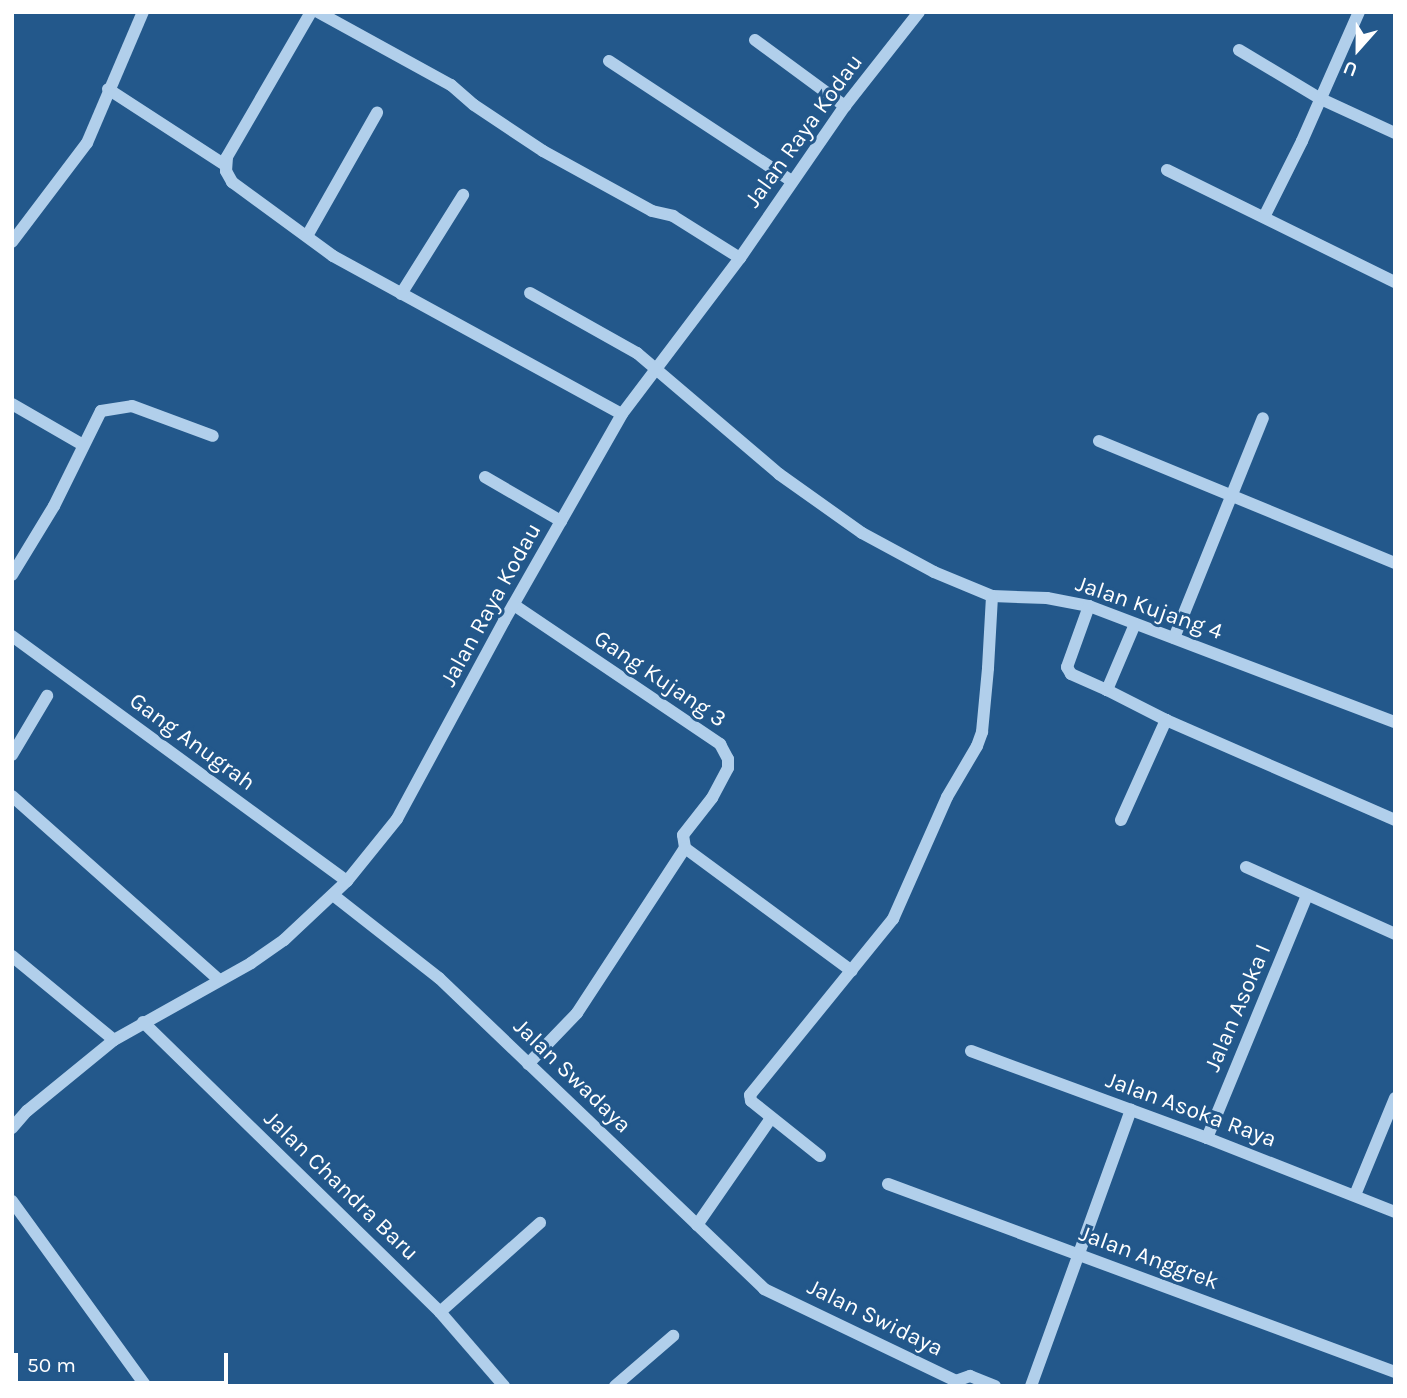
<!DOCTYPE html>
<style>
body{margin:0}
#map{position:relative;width:1407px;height:1398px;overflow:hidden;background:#23588b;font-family:Karla,sans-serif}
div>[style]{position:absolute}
.minor>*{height:12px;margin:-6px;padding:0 6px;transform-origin:6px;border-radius:6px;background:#b1cfeb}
span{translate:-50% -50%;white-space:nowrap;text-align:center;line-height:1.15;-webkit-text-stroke:6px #23588b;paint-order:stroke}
.street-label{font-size:23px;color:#fff}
.frame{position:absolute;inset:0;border:14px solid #fff;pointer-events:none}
.north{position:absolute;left:1323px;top:14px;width:70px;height:70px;-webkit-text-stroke:5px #23588b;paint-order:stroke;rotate:201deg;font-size:19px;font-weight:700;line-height:28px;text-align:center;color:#fff}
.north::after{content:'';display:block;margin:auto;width:24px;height:32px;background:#fff;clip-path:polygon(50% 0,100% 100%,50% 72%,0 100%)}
.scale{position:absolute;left:14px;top:1353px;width:214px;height:32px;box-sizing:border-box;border:4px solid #fff;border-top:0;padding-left:9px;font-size:21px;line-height:24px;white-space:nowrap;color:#fff;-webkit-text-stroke:5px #23588b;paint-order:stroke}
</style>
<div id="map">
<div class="minor">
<div style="left:311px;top:12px;width:168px;rotate:120.1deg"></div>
<div style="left:227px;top:157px;width:14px;rotate:94deg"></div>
<div style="left:226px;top:171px;width:13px;rotate:61deg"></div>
<div style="left:232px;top:182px;width:125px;rotate:36.2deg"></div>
<div style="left:333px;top:256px;width:329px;rotate:28.7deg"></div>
<div style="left:318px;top:12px;width:152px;rotate:28.8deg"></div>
<div style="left:451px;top:85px;width:30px;rotate:41deg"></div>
<div style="left:474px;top:105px;width:83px;rotate:33.7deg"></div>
<div style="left:543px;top:151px;width:124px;rotate:28.8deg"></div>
<div style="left:652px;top:211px;width:22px;rotate:13deg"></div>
<div style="left:673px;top:216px;width:79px;rotate:32.1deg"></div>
<div style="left:755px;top:40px;width:112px;rotate:36.3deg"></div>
<div style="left:1239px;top:50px;width:96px;rotate:30.9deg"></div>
<div style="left:1321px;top:99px;width:81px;rotate:24.7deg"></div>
<div style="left:609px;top:61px;width:219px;rotate:33.3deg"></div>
<div style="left:108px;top:89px;width:140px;rotate:33deg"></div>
<div style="left:1167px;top:170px;width:254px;rotate:26.2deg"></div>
<div style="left:1264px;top:217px;width:85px;rotate:-63.4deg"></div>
<div style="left:1302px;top:141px;width:141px;rotate:-66.2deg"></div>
<div style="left:307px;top:236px;width:142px;rotate:-60.4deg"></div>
<div style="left:12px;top:242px;width:124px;rotate:-52.9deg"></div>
<div style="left:87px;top:143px;width:142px;rotate:-66.9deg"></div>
<div style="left:530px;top:293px;width:123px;rotate:29.3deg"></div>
<div style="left:637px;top:353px;width:187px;rotate:40.4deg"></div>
<div style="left:779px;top:474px;width:102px;rotate:35.4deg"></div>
<div style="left:862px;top:533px;width:82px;rotate:28.4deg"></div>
<div style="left:934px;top:572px;width:63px;rotate:22.5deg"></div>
<div style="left:992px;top:596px;width:55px;rotate:2.1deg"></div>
<div style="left:1047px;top:598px;width:43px;rotate:10.8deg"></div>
<div style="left:1089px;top:606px;width:327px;rotate:20.8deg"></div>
<div style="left:401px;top:294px;width:117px;rotate:-57.9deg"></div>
<div style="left:12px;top:404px;width:82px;rotate:30deg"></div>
<div style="left:1099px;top:441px;width:320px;rotate:22.4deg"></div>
<div style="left:485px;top:477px;width:88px;rotate:30.1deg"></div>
<div style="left:12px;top:575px;width:81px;rotate:-58.7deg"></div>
<div style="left:54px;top:506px;width:106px;rotate:-63.7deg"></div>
<div style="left:101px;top:411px;width:31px;rotate:-9deg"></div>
<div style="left:132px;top:406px;width:86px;rotate:20.3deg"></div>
<div style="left:514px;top:605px;width:249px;rotate:34deg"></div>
<div style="left:720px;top:744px;width:17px;rotate:62deg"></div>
<div style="left:728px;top:759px;width:9px;rotate:90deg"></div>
<div style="left:728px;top:768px;width:34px;rotate:118deg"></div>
<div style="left:712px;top:798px;width:47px;rotate:128.1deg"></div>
<div style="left:683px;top:835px;width:13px;rotate:81deg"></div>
<div style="left:685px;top:848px;width:207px;rotate:36.4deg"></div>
<div style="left:1089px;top:606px;width:65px;rotate:109.8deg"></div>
<div style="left:1067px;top:667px;width:8px;rotate:60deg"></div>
<div style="left:1071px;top:674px;width:39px;rotate:24deg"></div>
<div style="left:1135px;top:624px;width:72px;rotate:113deg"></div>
<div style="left:1107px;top:690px;width:66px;rotate:27deg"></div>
<div style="left:1166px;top:720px;width:250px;rotate:23.6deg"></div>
<div style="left:12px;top:636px;width:415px;rotate:36.2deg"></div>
<div style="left:1174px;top:638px;width:237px;rotate:-68deg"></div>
<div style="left:12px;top:755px;width:69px;rotate:-59.3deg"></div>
<div style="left:12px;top:796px;width:277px;rotate:41.6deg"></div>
<div style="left:1121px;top:820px;width:110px;rotate:-65.8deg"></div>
<div style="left:1246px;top:867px;width:163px;rotate:24.2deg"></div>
<div style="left:333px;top:895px;width:135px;rotate:38.1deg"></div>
<div style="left:439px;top:978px;width:450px;rotate:43.7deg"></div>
<div style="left:764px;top:1289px;width:213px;rotate:25.6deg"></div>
<div style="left:12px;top:956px;width:132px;rotate:39.5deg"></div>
<div style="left:143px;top:1022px;width:415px;rotate:44.3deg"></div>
<div style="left:440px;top:1312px;width:98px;rotate:49.1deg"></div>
<div style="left:971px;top:1051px;width:252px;rotate:20.2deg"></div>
<div style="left:1207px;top:1138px;width:202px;rotate:21.5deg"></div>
<div style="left:528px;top:1064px;width:71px;rotate:-46.1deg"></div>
<div style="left:577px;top:1013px;width:197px;rotate:-56.8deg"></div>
<div style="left:12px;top:1128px;width:23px;rotate:-49deg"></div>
<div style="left:27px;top:1111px;width:112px;rotate:-39.2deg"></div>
<div style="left:114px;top:1040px;width:157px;rotate:-29.3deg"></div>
<div style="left:251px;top:963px;width:40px;rotate:-34.9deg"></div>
<div style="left:284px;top:940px;width:86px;rotate:-43.1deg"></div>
<div style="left:347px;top:881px;width:80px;rotate:-51.1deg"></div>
<div style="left:397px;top:819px;width:225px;rotate:-61.6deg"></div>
<div style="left:504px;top:621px;width:238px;rotate:-60.3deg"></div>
<div style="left:622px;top:414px;width:196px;rotate:-52.9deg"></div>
<div style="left:740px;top:258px;width:185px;rotate:-55.4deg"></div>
<div style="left:845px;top:106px;width:120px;rotate:-51.8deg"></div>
<div style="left:1207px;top:1138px;width:263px;rotate:-67.6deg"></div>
<div style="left:820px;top:1156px;width:88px;rotate:-141.4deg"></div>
<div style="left:751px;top:1101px;width:6px;rotate:-99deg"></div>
<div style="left:750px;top:1095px;width:227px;rotate:-50.9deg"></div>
<div style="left:893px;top:919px;width:133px;rotate:-66.1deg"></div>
<div style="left:947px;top:797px;width:59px;rotate:-59.5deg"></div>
<div style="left:977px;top:746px;width:15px;rotate:-70deg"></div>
<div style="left:982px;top:732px;width:64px;rotate:-84.6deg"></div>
<div style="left:988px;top:668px;width:72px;rotate:-86.8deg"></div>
<div style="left:888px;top:1184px;width:541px;rotate:20.35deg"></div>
<div style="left:1355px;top:1195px;width:105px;rotate:-67.6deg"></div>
<div style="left:12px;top:1201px;width:228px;rotate:54.1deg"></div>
<div style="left:697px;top:1225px;width:130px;rotate:-55.3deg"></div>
<div style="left:440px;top:1312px;width:134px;rotate:-41.7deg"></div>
<div style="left:615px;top:1386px;width:77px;rotate:-40.8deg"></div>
<div style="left:954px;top:1386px;width:5px;rotate:-68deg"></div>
<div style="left:956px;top:1381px;width:15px;rotate:-20deg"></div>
<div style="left:970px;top:1376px;width:27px;rotate:22deg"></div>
<div style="left:1031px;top:1386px;width:294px;rotate:-70.1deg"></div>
</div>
<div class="street-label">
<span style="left:804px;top:131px;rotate:-54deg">Jalan Raya Kodau</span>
<span style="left:491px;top:605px;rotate:-61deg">Jalan Raya Kodau</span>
<span style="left:1149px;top:608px;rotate:19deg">Jalan Kujang 4</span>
<span style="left:660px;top:679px;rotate:34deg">Gang Kujang 3</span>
<span style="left:192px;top:742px;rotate:36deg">Gang Anugrah</span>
<span style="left:1238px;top:1008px;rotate:-67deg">Jalan Asoka I</span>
<span style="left:572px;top:1076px;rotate:44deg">Jalan Swadaya</span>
<span style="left:1191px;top:1110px;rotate:20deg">Jalan Asoka Raya</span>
<span style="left:341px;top:1186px;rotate:44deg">Jalan Chandra Baru</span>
<span style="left:1149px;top:1258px;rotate:20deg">Jalan Anggrek</span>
<span style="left:875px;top:1318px;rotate:26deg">Jalan Swidaya</span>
</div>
<div class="frame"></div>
<div class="north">U</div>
<div class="scale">50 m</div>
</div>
